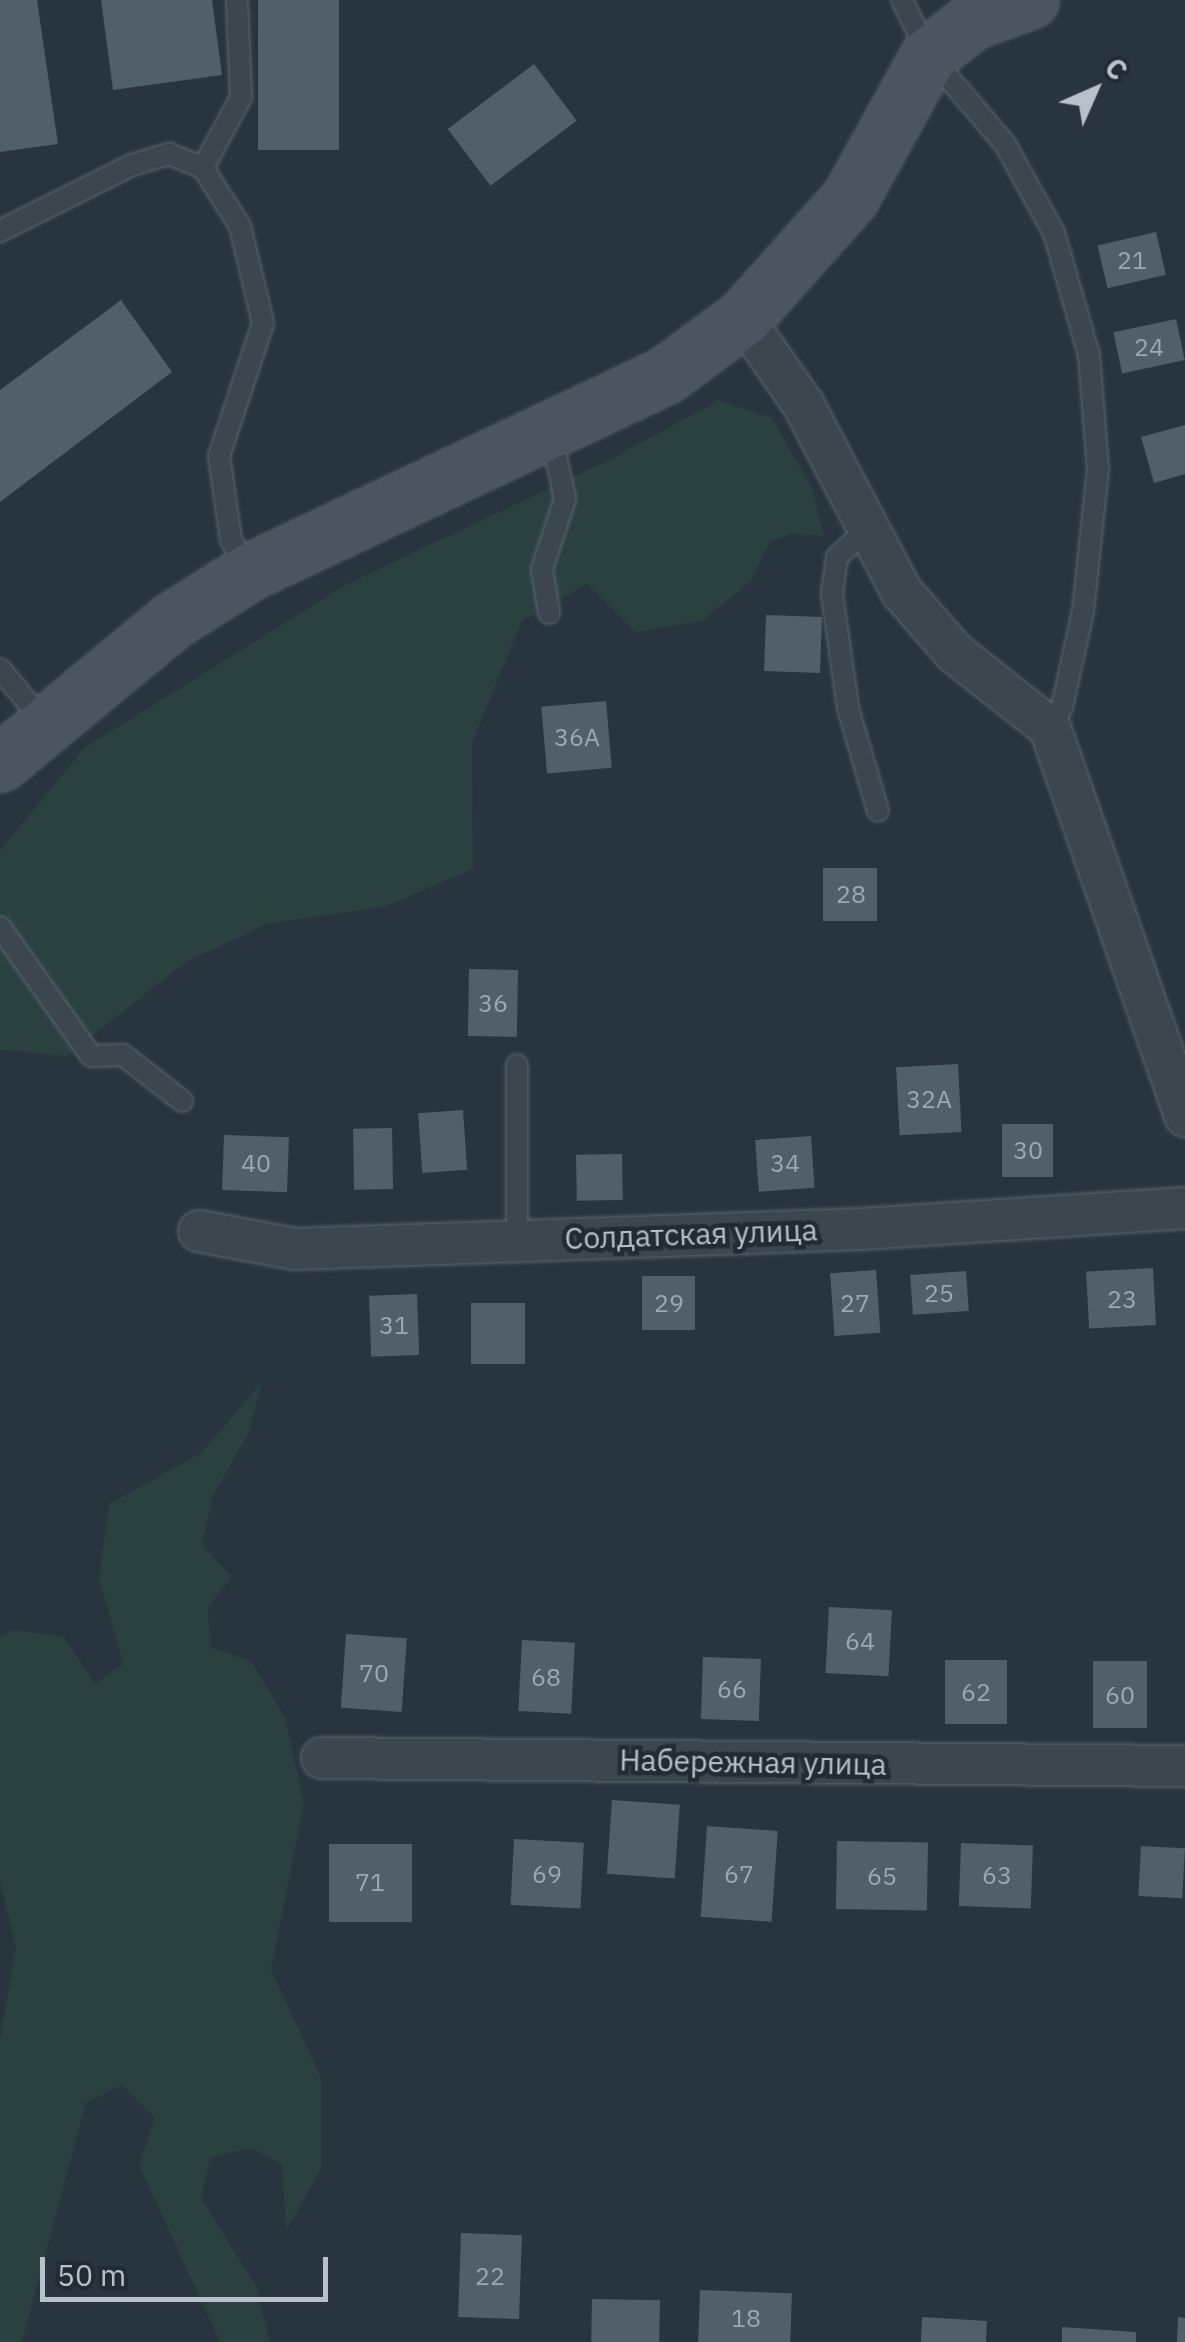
<!DOCTYPE html>
<meta charset="utf-8">
<style>
body{margin:0}
#map{position:relative;width:1185px;height:2342px;overflow:hidden;background:#28343e;font-family:"IBM Plex Sans",sans-serif}
div>[style]{position:absolute}
.green>*{inset:0;background:#2a4140}
.building>*{inset:0;background:#515f69;transform-origin:0 0}
.roads{filter:drop-shadow(0 0 2px #59646c) drop-shadow(0 0 2px #59646c)}
.lane>*{height:20px;margin:-10px;padding:0 10px;transform-origin:10px;border-radius:10px;background:#3b464e}
.street>*{height:40px;margin:-20px;padding:0 20px;transform-origin:20px;border-radius:20px;background:#3b464e}
.secondary>*{height:55px;margin:-27.5px;padding:0 27.5px;transform-origin:27.5px;border-radius:27.5px;background:#4a5561}
span{translate:-50% -50%;white-space:nowrap;text-align:center;line-height:1.15;-webkit-text-stroke:9px #202b34;paint-order:stroke}
.number-label{font-size:25px;color:#9ea8b1}
.number-label span{-webkit-text-stroke-width:0}
.street-label{font-size:30px;color:#b8c1c9}
.north{position:absolute;left:1045px;top:40px;width:100px;height:100px;-webkit-text-stroke:8px #202b34;paint-order:stroke;rotate:45deg;font-size:28px;font-weight:700;line-height:40px;text-align:center;color:#b8c1c9}
.north::after{content:'';display:block;margin:auto;width:35px;height:45px;background:#b8c1c9;clip-path:polygon(50% 0,100% 100%,50% 72%,0 100%)}
.scale{position:absolute;left:40px;top:2257px;width:288px;height:45px;box-sizing:border-box;border:5px solid #b8c1c9;border-top:0;padding-left:12px;font-size:30px;line-height:35px;white-space:nowrap;color:#b8c1c9;-webkit-text-stroke:8px #202b34;paint-order:stroke}
</style>
<div id="map">
<div class="green">
<div style="clip-path:polygon(719px 400px,772px 418px,812px 488px,824px 536px,790px 534px,770px 542px,751px 581px,702px 621px,635px 632px,587px 584px,522px 621px,472px 743px,473px 869px,384px 907px,266px 924px,183px 964px,67px 1056px,0 1050px,0 851px,84px 748px,347px 584px,609px 460px)"></div>
<div style="clip-path:polygon(262px 1382px,249px 1432px,213px 1496px,202px 1545px,232px 1576px,208px 1607px,210px 1647px,251px 1661px,285px 1717px,304px 1803px,271px 1969px,321px 2078px,321px 2169px,286px 2231px,282px 2165px,251px 2148px,210px 2158px,201px 2198px,256px 2286px,270px 2342px,220px 2342px,139px 2165px,155px 2118px,122px 2085px,86px 2103px,22px 2342px,0 2342px,0 2039px,16px 1947px,0 1881px,0 1637px,12px 1630px,63px 1636px,95px 1684px,123px 1663px,99px 1578px,109px 1504px,201px 1453px)"></div>
</div>
<div class="building">
<div style="clip-path:polygon(0 0,37px 0,58px 144px,0 152px)"></div>
<div style="clip-path:polygon(101px 0,212px 0,222px 75px,113px 90px)"></div>
<div style="left:258px;top:0;width:81px;height:150px"></div>
<div style="left:534px;top:64px;width:71px;height:108px;rotate:53deg"></div>
<div style="left:1156px;top:232px;width:44px;height:60px;rotate:77deg"></div>
<div style="clip-path:polygon(121px 300px,172px 372px,0 502px,0 390px)"></div>
<div style="left:1176px;top:319px;width:42px;height:64px;rotate:78deg"></div>
<div style="clip-path:polygon(1185px 425px,1185px 474px,1154px 483px,1141px 437px)"></div>
<div style="left:766px;top:615px;width:56px;height:56px;rotate:2deg"></div>
<div style="left:606px;top:701px;width:67px;height:65px;rotate:85deg"></div>
<div style="left:823px;top:868px;width:54px;height:53px"></div>
<div style="left:469px;top:969px;width:49px;height:67px;rotate:1deg"></div>
<div style="left:958px;top:1064px;width:68px;height:62px;rotate:87deg"></div>
<div style="left:463px;top:1110px;width:60px;height:45px;rotate:86deg"></div>
<div style="left:1002px;top:1124px;width:51px;height:53px"></div>
<div style="left:392px;top:1128px;width:61px;height:39px;rotate:89deg"></div>
<div style="left:224px;top:1135px;width:65px;height:55px;rotate:2deg"></div>
<div style="left:811px;top:1136px;width:52px;height:56px;rotate:86deg"></div>
<div style="left:622px;top:1154px;width:46px;height:46px;rotate:89deg"></div>
<div style="left:1153px;top:1268px;width:57px;height:67px;rotate:87deg"></div>
<div style="left:876px;top:1270px;width:63px;height:46px;rotate:86deg"></div>
<div style="left:966px;top:1271px;width:40px;height:56px;rotate:86deg"></div>
<div style="left:642px;top:1276px;width:53px;height:54px"></div>
<div style="left:417px;top:1294px;width:61px;height:48px;rotate:88deg"></div>
<div style="left:471px;top:1303px;width:54px;height:61px"></div>
<div style="left:829px;top:1607px;width:63px;height:66px;rotate:3deg"></div>
<div style="left:346px;top:1634px;width:61px;height:74px;rotate:4deg"></div>
<div style="left:522px;top:1640px;width:53px;height:71px;rotate:3deg"></div>
<div style="left:703px;top:1657px;width:58px;height:62px;rotate:2deg"></div>
<div style="left:945px;top:1660px;width:62px;height:64px"></div>
<div style="left:1093px;top:1661px;width:54px;height:67px"></div>
<div style="left:612px;top:1800px;width:68px;height:74px;rotate:4deg"></div>
<div style="left:707px;top:1826px;width:71px;height:91px;rotate:4deg"></div>
<div style="left:514px;top:1839px;width:70px;height:66px;rotate:3deg"></div>
<div style="left:837px;top:1841px;width:91px;height:68px;rotate:1deg"></div>
<div style="left:961px;top:1843px;width:72px;height:63px;rotate:2deg"></div>
<div style="left:329px;top:1844px;width:83px;height:78px"></div>
<div style="left:1141px;top:1846px;width:44px;height:50px;rotate:3deg"></div>
<div style="left:461px;top:2233px;width:61px;height:84px;rotate:2deg"></div>
<div style="left:700px;top:2290px;width:92px;height:52px;rotate:2deg"></div>
<div style="left:592px;top:2299px;width:68px;height:43px;rotate:1deg"></div>
<div style="clip-path:polygon(922px 2317px,987px 2321px,986px 2342px,921px 2342px)"></div>
<div style="clip-path:polygon(1178px 2317px,1185px 2318px,1185px 2342px,1177px 2342px)"></div>
<div style="clip-path:polygon(1062px 2327px,1136px 2332px,1136px 2342px,1062px 2342px)"></div>
</div>
<div class="roads">
<div class="lane">
<div style="left:902px;top:0;width:61px;rotate:63.9deg"></div>
<div style="left:929px;top:55px;width:117px;rotate:49.5deg"></div>
<div style="left:1005px;top:144px;width:102px;rotate:61.2deg"></div>
<div style="left:1054px;top:233px;width:127px;rotate:74deg"></div>
<div style="left:1089px;top:355px;width:114px;rotate:85.5deg"></div>
<div style="left:1098px;top:469px;width:143px;rotate:96deg"></div>
<div style="left:1083px;top:611px;width:98px;rotate:102.3deg"></div>
<div style="left:1062px;top:707px;width:24px;rotate:120deg"></div>
<div style="left:203px;top:168px;width:81px;rotate:-61.8deg"></div>
<div style="left:241px;top:97px;width:97px;rotate:-92.4deg"></div>
<div style="left:0;top:231px;width:148px;rotate:-26.6deg"></div>
<div style="left:132px;top:165px;width:39px;rotate:-17deg"></div>
<div style="left:169px;top:154px;width:37px;rotate:22deg"></div>
<div style="left:203px;top:168px;width:69px;rotate:57.5deg"></div>
<div style="left:240px;top:226px;width:100px;rotate:76.7deg"></div>
<div style="left:263px;top:323px;width:140px;rotate:108.3deg"></div>
<div style="left:219px;top:456px;width:85px;rotate:81.9deg"></div>
<div style="left:231px;top:540px;width:35px;rotate:61deg"></div>
<div style="left:869px;top:528px;width:43px;rotate:137.8deg"></div>
<div style="left:837px;top:557px;width:37px;rotate:98deg"></div>
<div style="left:832px;top:594px;width:115px;rotate:82deg"></div>
<div style="left:848px;top:708px;width:107px;rotate:73.8deg"></div>
<div style="left:549px;top:613px;width:45px;rotate:-99deg"></div>
<div style="left:542px;top:569px;width:74px;rotate:-71.8deg"></div>
<div style="left:565px;top:499px;width:67px;rotate:-102deg"></div>
<div style="left:0;top:669px;width:70px;rotate:50.2deg"></div>
<div style="left:0;top:927px;width:158px;rotate:54.8deg"></div>
<div style="left:91px;top:1056px;width:32px;rotate:-2deg"></div>
<div style="left:123px;top:1055px;width:75px;rotate:37.9deg"></div>
<div style="left:517px;top:1239px;width:174px;rotate:-90deg"></div>
</div>
<div class="street">
<div style="left:743px;top:318px;width:105px;rotate:55.1deg"></div>
<div style="left:803px;top:404px;width:211px;rotate:62.3deg"></div>
<div style="left:901px;top:591px;width:82px;rotate:48.9deg"></div>
<div style="left:955px;top:653px;width:121px;rotate:38.3deg"></div>
<div style="left:1050px;top:728px;width:411px;rotate:70.8deg"></div>
<div style="left:199px;top:1231px;width:97px;rotate:10.7deg"></div>
<div style="left:294px;top:1249px;width:568px;rotate:-2.02deg"></div>
<div style="left:862px;top:1229px;width:324px;rotate:-3.7deg"></div>
<div style="left:322px;top:1758px;width:863px;rotate:0.53deg"></div>
</div>
<div class="secondary">
<div style="left:0;top:763px;width:224px;rotate:-39.6deg"></div>
<div style="left:173px;top:620px;width:90px;rotate:-32.3deg"></div>
<div style="left:249px;top:572px;width:459px;rotate:-25.3deg"></div>
<div style="left:664px;top:376px;width:98px;rotate:-36.3deg"></div>
<div style="left:743px;top:318px;width:161px;rotate:-48.3deg"></div>
<div style="left:850px;top:198px;width:163px;rotate:-61.1deg"></div>
<div style="left:929px;top:55px;width:55px;rotate:-38.3deg"></div>
<div style="left:972px;top:21px;width:62px;rotate:-19.9deg"></div>
</div>
</div>
<div class="number-label">
<span style="left:1132px;top:260px">21</span>
<span style="left:1149px;top:347px">24</span>
<span style="left:577px;top:737px">36А</span>
<span style="left:851px;top:894px">28</span>
<span style="left:493px;top:1003px">36</span>
<span style="left:929px;top:1099px">32А</span>
<span style="left:1028px;top:1150px">30</span>
<span style="left:256px;top:1163px">40</span>
<span style="left:785px;top:1163px">34</span>
<span style="left:939px;top:1293px">25</span>
<span style="left:1122px;top:1299px">23</span>
<span style="left:669px;top:1303px">29</span>
<span style="left:855px;top:1303px">27</span>
<span style="left:394px;top:1325px">31</span>
<span style="left:860px;top:1641px">64</span>
<span style="left:374px;top:1673px">70</span>
<span style="left:546px;top:1677px">68</span>
<span style="left:732px;top:1689px">66</span>
<span style="left:976px;top:1692px">62</span>
<span style="left:1120px;top:1695px">60</span>
<span style="left:547px;top:1874px">69</span>
<span style="left:739px;top:1874px">67</span>
<span style="left:997px;top:1875px">63</span>
<span style="left:882px;top:1876px">65</span>
<span style="left:370px;top:1882px">71</span>
<span style="left:490px;top:2276px">22</span>
<span style="left:746px;top:2318px">18</span>
</div>
<div class="street-label">
<span style="left:691px;top:1234px;rotate:-2deg">Солдатская улица</span>
<span style="left:753px;top:1762px;rotate:1deg">Набережная улица</span>
</div>
<div class="north">С</div>
<div class="scale">50 m</div>
</div>
